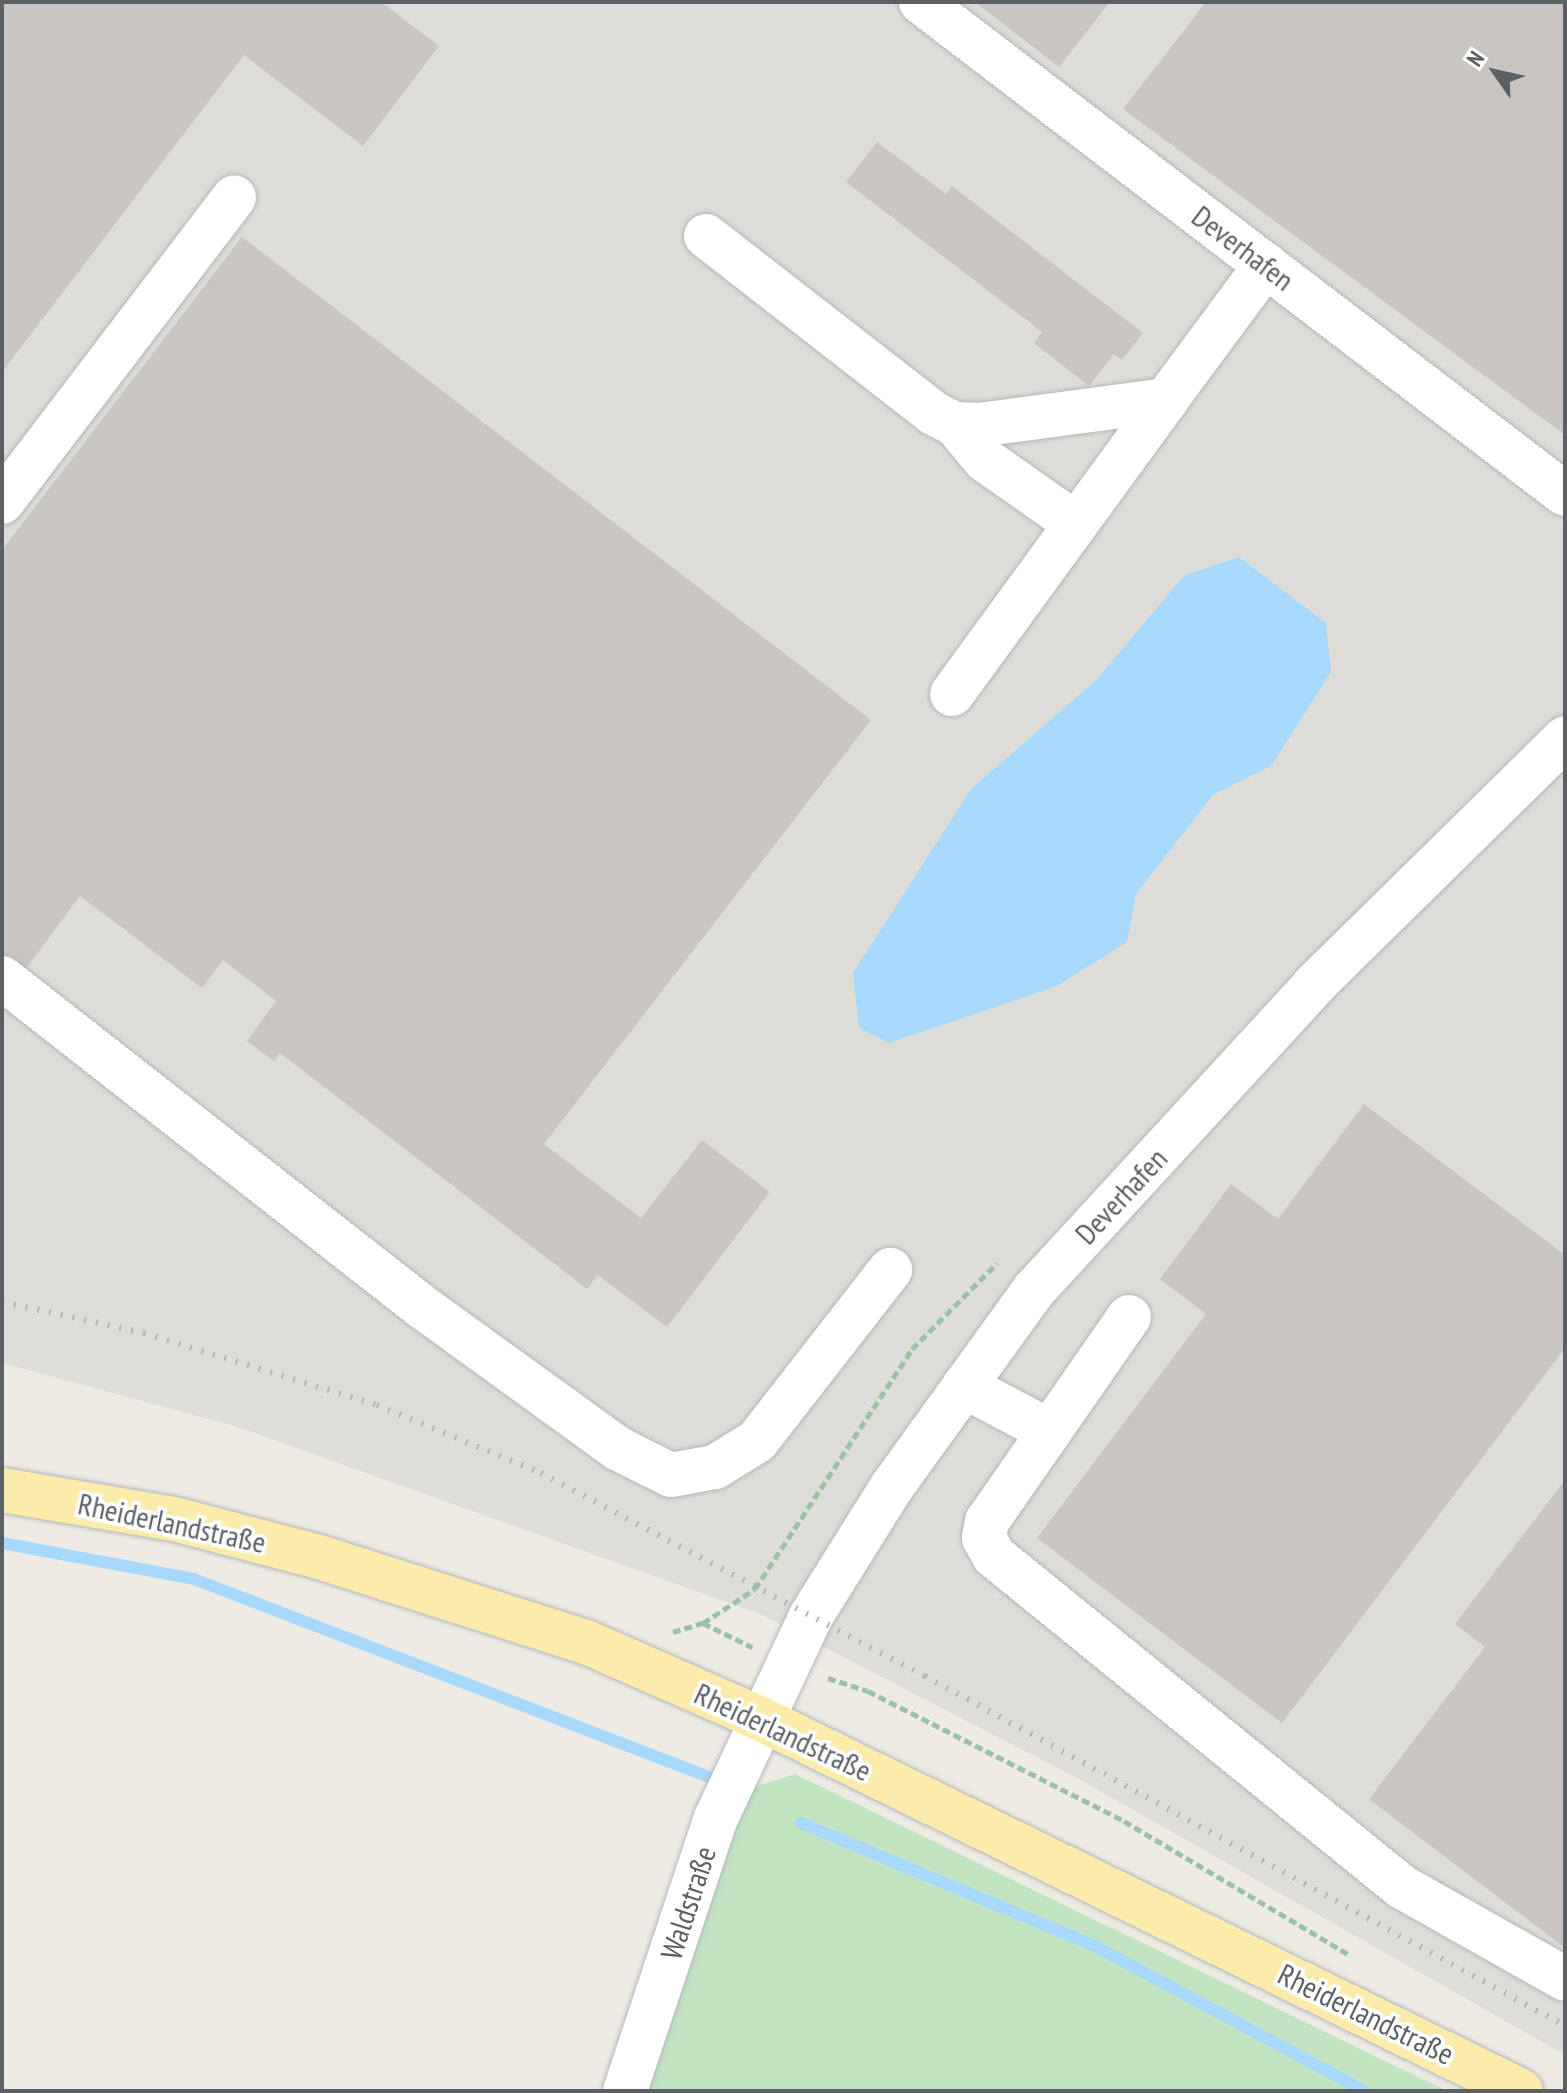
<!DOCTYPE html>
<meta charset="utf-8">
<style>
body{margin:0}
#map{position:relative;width:1567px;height:2093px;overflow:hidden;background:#eeebe4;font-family:"PT Sans Narrow",sans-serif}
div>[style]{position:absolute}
.industrial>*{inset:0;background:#dfddd8}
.green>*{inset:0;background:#c2e4c1}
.water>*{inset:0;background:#a6d9fc}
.stream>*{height:12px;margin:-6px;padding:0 6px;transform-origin:6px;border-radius:6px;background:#a6d9fc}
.building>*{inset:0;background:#c9c6c1}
.path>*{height:5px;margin-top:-2.5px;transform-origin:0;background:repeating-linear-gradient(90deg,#99c3a4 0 8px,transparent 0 12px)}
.roads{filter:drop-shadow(0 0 2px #b4b6ba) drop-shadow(0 0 2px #b4b6ba)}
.minor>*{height:44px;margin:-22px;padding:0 22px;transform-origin:22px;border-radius:22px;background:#fff}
.major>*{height:44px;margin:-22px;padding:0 22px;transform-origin:22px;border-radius:22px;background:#fcecab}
.rail>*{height:6px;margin-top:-3px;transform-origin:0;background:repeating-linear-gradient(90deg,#b2b3b4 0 2px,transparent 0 12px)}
span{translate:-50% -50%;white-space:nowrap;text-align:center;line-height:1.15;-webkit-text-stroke:7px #fff;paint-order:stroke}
.street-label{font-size:30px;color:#5c6064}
.frame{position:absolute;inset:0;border:4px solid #5c6064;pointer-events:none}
.north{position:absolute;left:1455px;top:32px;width:80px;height:80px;-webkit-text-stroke:6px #fff;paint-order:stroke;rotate:304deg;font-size:22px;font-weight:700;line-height:32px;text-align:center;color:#5c6064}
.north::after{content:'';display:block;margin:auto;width:28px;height:36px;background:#5c6064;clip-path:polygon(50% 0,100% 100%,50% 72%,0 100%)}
</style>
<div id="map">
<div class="industrial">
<div style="clip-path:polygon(2px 2px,1565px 2px,1565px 2055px,1077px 1778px,760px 1614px,238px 1427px,2px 1363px)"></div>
</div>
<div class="green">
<div style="clip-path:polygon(795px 1774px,1447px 2091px,643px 2091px,726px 1832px,751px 1788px)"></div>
</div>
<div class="water">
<div style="clip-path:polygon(1239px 557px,1326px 623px,1331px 672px,1271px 766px,1213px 795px,1136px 894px,1127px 942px,1057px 986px,889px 1043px,859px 1028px,853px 973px,971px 789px,1095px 681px,1185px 575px)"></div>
</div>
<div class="stream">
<div style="left:2px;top:1543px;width:195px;rotate:10.6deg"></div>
<div style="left:194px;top:1579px;width:552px;rotate:21.03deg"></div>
<div style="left:801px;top:1823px;width:319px;rotate:22.7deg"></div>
<div style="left:1095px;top:1946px;width:306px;rotate:28.3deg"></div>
</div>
<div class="building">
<div style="clip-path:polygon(2px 2px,381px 2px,439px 46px,363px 146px,244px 55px,2px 372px)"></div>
<div style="clip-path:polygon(975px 2px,1110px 2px,1059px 67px)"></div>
<div style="clip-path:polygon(1206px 2px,1565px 2px,1565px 435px,1123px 109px)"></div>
<div style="clip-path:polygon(877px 142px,946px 194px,952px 186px,1143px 333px,1122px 360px,1114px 354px,1089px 386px,1034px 343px,1042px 332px,846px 182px)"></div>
<div style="clip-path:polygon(242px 237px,871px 720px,544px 1144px,641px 1218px,702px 1140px,770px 1192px,667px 1327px,598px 1275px,587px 1289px,280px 1053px,274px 1061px,247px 1041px,276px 1001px,223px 960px,202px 988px,80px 896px,24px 971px,2px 954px,2px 550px)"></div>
<div style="clip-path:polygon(1364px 1104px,1565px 1255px,1565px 1348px,1282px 1723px,1037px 1538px,1206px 1314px,1160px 1279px,1231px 1184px,1278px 1219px)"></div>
<div style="clip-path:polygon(1565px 1480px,1565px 1948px,1369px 1799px,1485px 1647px,1455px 1624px)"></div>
</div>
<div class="path">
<div style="left:703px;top:1623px;width:62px;rotate:-33.2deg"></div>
<div style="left:755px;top:1589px;width:287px;rotate:-56.8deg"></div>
<div style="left:912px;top:1349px;width:121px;rotate:-45.3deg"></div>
<div style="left:673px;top:1632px;width:31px;rotate:-17deg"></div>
<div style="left:703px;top:1623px;width:55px;rotate:26.1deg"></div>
<div style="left:828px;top:1678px;width:42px;rotate:18deg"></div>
<div style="left:868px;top:1691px;width:287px;rotate:26.9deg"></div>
<div style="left:1124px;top:1821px;width:264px;rotate:30.7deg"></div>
</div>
<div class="roads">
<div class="minor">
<div style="left:921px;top:2px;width:810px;rotate:37.38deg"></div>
<div style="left:706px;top:236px;width:288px;rotate:37.9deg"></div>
<div style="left:933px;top:413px;width:25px;rotate:27deg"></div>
<div style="left:955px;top:424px;width:24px;rotate:2deg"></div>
<div style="left:979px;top:425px;width:189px;rotate:-7.6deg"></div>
<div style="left:1166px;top:400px;width:168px;rotate:-53.5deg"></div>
<div style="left:955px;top:424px;width:47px;rotate:50.2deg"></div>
<div style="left:985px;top:460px;width:111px;rotate:35.1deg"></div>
<div style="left:2px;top:502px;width:383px;rotate:-52.7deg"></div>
<div style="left:952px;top:694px;width:364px;rotate:-53.9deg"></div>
<div style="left:2px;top:978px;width:532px;rotate:38.05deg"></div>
<div style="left:421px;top:1306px;width:242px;rotate:35.9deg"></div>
<div style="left:617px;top:1448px;width:60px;rotate:26.6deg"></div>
<div style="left:671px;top:1475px;width:45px;rotate:-10.3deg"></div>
<div style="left:715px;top:1467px;width:49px;rotate:-31.8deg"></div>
<div style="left:757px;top:1441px;width:217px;rotate:-52.1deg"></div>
<div style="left:1129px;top:1317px;width:249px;rotate:124.8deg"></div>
<div style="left:987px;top:1521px;width:17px;rotate:100deg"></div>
<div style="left:984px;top:1538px;width:21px;rotate:61deg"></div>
<div style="left:994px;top:1556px;width:525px;rotate:39.05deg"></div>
<div style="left:1402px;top:1887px;width:187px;rotate:29.4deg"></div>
<div style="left:964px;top:1386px;width:94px;rotate:27.9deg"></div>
<div style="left:625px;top:2091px;width:288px;rotate:-71.6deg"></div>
<div style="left:716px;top:1818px;width:223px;rotate:-64.8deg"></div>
<div style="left:811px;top:1616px;width:151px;rotate:-58deg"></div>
<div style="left:891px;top:1488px;width:244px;rotate:-54.2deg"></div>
<div style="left:1034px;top:1290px;width:414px;rotate:-47.4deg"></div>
<div style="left:1314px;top:985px;width:352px;rotate:-44.5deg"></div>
</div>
<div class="major">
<div style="left:2px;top:1490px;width:174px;rotate:9.6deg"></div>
<div style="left:174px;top:1519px;width:150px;rotate:14.7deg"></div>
<div style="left:319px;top:1557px;width:280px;rotate:17.7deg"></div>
<div style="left:586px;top:1642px;width:191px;rotate:23.7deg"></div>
<div style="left:761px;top:1719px;width:846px;rotate:26.08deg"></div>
</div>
</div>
<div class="rail">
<div style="left:2px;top:1302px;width:145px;rotate:12.3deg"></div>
<div style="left:144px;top:1333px;width:244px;rotate:17.2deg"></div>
<div style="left:377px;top:1405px;width:178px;rotate:22.5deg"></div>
<div style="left:541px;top:1473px;width:434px;rotate:27.9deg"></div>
<div style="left:925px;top:1676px;width:729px;rotate:28.67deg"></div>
</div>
<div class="street-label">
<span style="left:1243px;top:248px;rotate:37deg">Deverhafen</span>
<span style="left:1121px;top:1196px;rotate:-47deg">Deverhafen</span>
<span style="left:172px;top:1523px;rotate:12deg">Rheiderlandstraße</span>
<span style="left:783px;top:1732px;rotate:25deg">Rheiderlandstraße</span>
<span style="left:688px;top:1903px;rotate:-72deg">Waldstraße</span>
<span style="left:1366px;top:2014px;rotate:26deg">Rheiderlandstraße</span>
</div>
<div class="frame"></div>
<div class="north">N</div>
</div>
